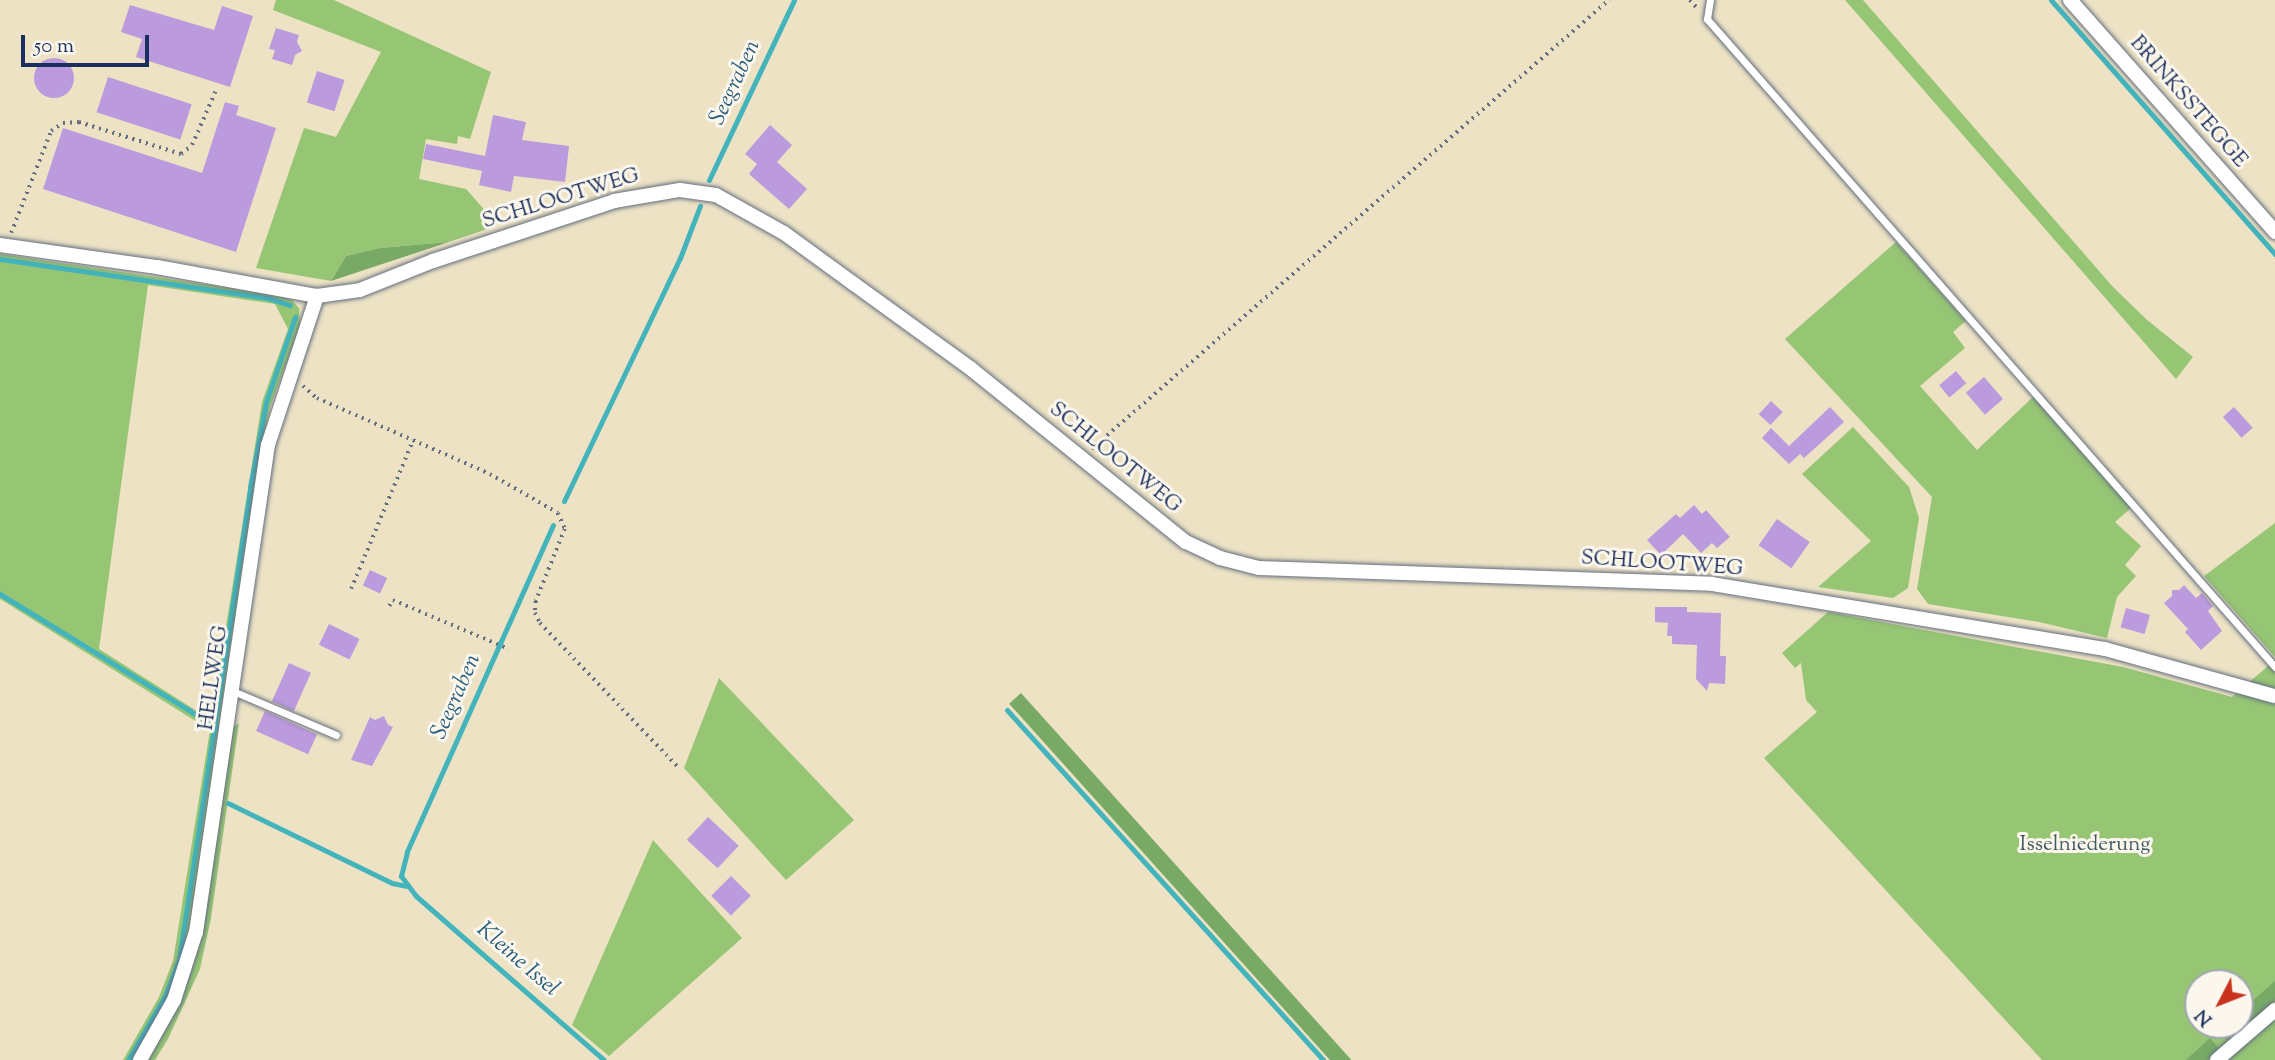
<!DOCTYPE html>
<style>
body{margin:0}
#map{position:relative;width:2275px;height:1060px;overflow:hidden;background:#ede3c4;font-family:"Sorts Mill Goudy",serif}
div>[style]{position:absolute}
.green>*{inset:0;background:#96c574}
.forest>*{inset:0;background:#78aa66;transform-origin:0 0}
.stream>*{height:5px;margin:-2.5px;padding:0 2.5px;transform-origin:2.5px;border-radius:2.5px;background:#43b4bb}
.building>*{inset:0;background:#bb9add;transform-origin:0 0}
.round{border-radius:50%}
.path>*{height:3.5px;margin-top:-1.75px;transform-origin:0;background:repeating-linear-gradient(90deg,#646e82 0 2px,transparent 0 7px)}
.roads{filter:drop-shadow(0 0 2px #646e82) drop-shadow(0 0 2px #646e82)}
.lane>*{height:7px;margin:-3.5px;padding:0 3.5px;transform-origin:3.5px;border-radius:3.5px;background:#fff}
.street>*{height:14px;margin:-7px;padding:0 7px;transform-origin:7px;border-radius:7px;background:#fff}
span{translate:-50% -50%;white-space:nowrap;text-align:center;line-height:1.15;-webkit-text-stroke:6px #fbf7ec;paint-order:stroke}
.street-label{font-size:21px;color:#1b2f5e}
.park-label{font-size:21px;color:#405c65}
.water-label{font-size:23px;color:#295e7f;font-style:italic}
.north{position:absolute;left:2184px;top:969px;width:70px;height:70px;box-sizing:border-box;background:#fbf7ec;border:2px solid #a1a7b3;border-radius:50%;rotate:228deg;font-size:19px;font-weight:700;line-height:28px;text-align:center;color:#1b2f5e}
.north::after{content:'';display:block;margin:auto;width:24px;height:32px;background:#c8321e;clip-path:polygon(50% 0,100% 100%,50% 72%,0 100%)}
.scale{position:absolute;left:21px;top:35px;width:128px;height:32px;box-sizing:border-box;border:4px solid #1b2f5e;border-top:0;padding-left:9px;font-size:21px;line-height:24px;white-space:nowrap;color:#1b2f5e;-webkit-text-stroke:5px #fbf7ec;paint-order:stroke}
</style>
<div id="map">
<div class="green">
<div style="clip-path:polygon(276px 0,334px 0,491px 72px,470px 139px,458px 136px,457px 144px,426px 139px,419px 179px,466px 189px,488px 214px,493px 227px,449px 242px,380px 248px,346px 256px,331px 281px,256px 268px,304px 128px,336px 137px,381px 52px,273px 10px)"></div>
<div style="clip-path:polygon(1845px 0,1863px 0,2113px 287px,2146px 319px,2193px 357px,2176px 379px)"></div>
<div style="clip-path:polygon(1896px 242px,1966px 321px,1953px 332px,1965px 348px,1920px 386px,1977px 450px,2033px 397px,2131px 508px,2115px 522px,2141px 546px,2125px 565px,2136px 576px,2117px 597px,2107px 638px,2039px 622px,1928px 604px,1917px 589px,1932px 497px,1785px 339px)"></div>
<div style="clip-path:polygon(evenodd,0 254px,276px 295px,292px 300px,299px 308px,300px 326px,270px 407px,257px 474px,189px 935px,170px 996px,134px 1060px,123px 1060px,159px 997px,173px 961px,210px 730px,0 599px,0 254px,148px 285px,275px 304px,288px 329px,262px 402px,211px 720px,99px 649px,148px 285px)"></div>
<div style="clip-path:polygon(1853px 427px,1909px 487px,1919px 518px,1908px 588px,1893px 598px,1818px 587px,1871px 541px,1802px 474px)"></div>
<div style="clip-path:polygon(2275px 523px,2275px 657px,2204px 576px)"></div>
<div style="clip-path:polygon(evenodd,1828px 612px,2123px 667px,2232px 697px,2275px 660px,2275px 1060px,2042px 1060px,1764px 758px,1817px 712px,1806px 700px,1801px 663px,1795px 668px,1782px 653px,1828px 612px,2198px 983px,2240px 983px,2240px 1025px,2198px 1025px,2198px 983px)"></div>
<div style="clip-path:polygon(719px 678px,854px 820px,786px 880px,684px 768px)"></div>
<div style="clip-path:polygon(239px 723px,211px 918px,200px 969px,168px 1039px,155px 1060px,146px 1060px,177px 1006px,192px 969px,233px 727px)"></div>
<div style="clip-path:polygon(653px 840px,742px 938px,609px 1056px,572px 1025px)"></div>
</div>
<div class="forest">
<div style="clip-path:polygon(449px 242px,331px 281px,346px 256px,380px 248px)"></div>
<div style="left:1021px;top:693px;width:496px;height:16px;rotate:48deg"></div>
<div style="clip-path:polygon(2275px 981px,2275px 1001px,2233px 1038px,2226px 1040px,2219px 1031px,2226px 1025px,2240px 1025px,2240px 1012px)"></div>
<div style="clip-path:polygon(2210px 1038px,2218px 1047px,2216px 1053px,2208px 1060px,2186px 1060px)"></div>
</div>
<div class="stream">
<div style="left:2051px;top:0;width:339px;rotate:48.6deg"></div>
<div style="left:709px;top:180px;width:199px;rotate:-64.7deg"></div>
<div style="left:0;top:259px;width:271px;rotate:8.3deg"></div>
<div style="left:268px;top:298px;width:23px;rotate:18deg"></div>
<div style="left:564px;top:501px;width:269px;rotate:-64.5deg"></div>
<div style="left:680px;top:258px;width:56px;rotate:-69deg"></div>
<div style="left:553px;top:525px;width:358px;rotate:114.1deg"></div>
<div style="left:407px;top:852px;width:25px;rotate:104deg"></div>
<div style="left:401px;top:876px;width:25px;rotate:53deg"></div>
<div style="left:416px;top:896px;width:249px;rotate:41.1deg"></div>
<div style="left:0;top:594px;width:254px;rotate:31.6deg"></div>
<div style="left:1007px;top:710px;width:472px;rotate:47.9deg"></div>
<div style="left:228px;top:803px;width:182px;rotate:26deg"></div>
<div style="left:392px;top:883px;width:14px;rotate:12deg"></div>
<div style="left:128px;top:1060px;width:74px;rotate:-60deg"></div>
<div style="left:165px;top:996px;width:40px;rotate:-69deg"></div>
<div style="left:179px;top:959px;width:477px;rotate:-81.4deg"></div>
<div style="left:250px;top:487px;width:86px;rotate:-79.3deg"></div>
<div style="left:266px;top:402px;width:90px;rotate:-71.2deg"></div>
</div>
<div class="building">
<div style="clip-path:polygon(130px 5px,214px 30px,222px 6px,253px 16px,230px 87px,136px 57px,142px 39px,121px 32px)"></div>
<div style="clip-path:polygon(276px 28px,299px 35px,297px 42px,302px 51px,295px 55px,292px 65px,272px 59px,275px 50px,269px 49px)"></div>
<div class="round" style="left:34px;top:58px;width:40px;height:40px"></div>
<div style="left:317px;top:71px;width:29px;height:33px;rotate:18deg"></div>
<div style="left:108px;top:77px;width:88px;height:37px;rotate:18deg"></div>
<div style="clip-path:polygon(225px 102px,239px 106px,236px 115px,276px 128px,236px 252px,43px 189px,63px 128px,202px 173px)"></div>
<div style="clip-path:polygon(493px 115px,526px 122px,522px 140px,569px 146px,565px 182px,514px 176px,511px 192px,479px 185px,482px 171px,423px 159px,426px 144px,485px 156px)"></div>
<div style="clip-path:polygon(770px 125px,792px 145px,777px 162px,807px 189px,789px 209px,749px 174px,757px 164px,745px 154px)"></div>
<div style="left:1956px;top:371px;width:16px;height:22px;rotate:50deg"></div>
<div style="left:1984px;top:377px;width:29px;height:24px;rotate:49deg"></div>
<div style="left:1771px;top:401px;width:16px;height:18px;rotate:43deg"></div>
<div style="clip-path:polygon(1830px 407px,1844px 422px,1804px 458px,1800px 454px,1789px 464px,1762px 438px,1771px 428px,1789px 446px)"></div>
<div style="left:2234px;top:407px;width:28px;height:15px;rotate:48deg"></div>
<div style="clip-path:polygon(1694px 505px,1702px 514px,1706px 510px,1730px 537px,1717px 548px,1712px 543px,1701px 553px,1683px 534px,1661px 555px,1647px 540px,1676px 514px,1680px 518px)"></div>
<div style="left:1777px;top:519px;width:40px;height:32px;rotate:35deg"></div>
<div style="left:370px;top:570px;width:19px;height:17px;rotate:25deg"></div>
<div style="clip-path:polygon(2184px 585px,2196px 598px,2202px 593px,2213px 606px,2208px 611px,2222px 631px,2201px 650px,2185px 632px,2188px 629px,2164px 603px,2172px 596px,2172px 590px,2179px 590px)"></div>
<div style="clip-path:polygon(1655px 607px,1687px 607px,1687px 612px,1721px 613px,1720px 656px,1726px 656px,1725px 684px,1709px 683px,1707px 691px,1696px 679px,1697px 645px,1672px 644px,1672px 636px,1667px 636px,1668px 623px,1655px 622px)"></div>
<div style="left:2126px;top:608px;width:25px;height:20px;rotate:16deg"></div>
<div style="left:329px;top:624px;width:34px;height:23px;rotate:26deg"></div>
<div style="left:289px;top:663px;width:24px;height:42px;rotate:24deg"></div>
<div style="left:265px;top:711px;width:57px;height:22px;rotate:24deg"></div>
<div style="clip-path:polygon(384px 716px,388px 725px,393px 727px,372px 766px,351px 760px,370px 717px,375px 720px)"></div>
<div style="left:708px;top:817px;width:42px;height:31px;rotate:43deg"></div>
<div style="left:731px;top:876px;width:28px;height:28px;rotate:45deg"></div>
</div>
<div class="path">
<div style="left:1690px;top:0;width:12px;rotate:48deg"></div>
<div style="left:11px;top:233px;width:110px;rotate:-68.6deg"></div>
<div style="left:51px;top:131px;width:14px;rotate:-34deg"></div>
<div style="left:63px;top:123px;width:16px;rotate:-4deg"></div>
<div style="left:79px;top:122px;width:107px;rotate:17.4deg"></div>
<div style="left:181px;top:154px;width:14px;rotate:-39deg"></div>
<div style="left:192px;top:145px;width:58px;rotate:-66.5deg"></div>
<div style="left:303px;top:386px;width:18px;rotate:41deg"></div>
<div style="left:317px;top:398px;width:189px;rotate:23.7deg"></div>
<div style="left:490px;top:474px;width:78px;rotate:29.8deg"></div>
<div style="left:558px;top:513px;width:17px;rotate:66deg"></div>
<div style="left:565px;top:529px;width:78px;rotate:111.9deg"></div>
<div style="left:536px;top:601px;width:12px;rotate:95deg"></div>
<div style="left:535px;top:613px;width:11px;rotate:63deg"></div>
<div style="left:540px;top:623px;width:202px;rotate:46.2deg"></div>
<div style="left:1091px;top:449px;width:686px;rotate:-40.92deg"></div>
<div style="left:351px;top:589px;width:161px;rotate:-67.4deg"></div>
<div style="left:389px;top:606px;width:7px;rotate:-56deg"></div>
<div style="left:393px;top:600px;width:126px;rotate:22.9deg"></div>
</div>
<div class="roads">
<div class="lane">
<div style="left:1710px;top:0;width:19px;rotate:99deg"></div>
<div style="left:1707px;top:19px;width:862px;rotate:48.76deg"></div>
<div style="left:233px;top:691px;width:112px;rotate:23.1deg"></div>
</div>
<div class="street">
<div style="left:2070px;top:0;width:310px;rotate:48.5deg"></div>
<div style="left:0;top:245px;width:159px;rotate:8deg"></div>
<div style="left:157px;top:267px;width:163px;rotate:10.3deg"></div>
<div style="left:317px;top:296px;width:43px;rotate:-7.9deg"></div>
<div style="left:360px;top:290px;width:79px;rotate:-21.7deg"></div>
<div style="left:433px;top:261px;width:191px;rotate:-18.3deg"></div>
<div style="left:614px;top:201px;width:67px;rotate:-9.5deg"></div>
<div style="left:680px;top:190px;width:36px;rotate:8deg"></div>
<div style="left:716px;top:195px;width:78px;rotate:29.2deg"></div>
<div style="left:784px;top:233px;width:87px;rotate:36.1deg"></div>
<div style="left:854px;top:284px;width:143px;rotate:35.9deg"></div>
<div style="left:970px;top:368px;width:277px;rotate:38.9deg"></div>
<div style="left:1186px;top:542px;width:38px;rotate:25deg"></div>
<div style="left:1220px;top:558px;width:40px;rotate:14.4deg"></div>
<div style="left:1259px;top:568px;width:453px;rotate:2deg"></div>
<div style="left:1712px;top:584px;width:398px;rotate:9.4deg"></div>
<div style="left:2105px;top:649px;width:176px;rotate:15.5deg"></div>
<div style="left:140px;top:1060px;width:69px;rotate:-60.5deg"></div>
<div style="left:174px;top:1000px;width:71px;rotate:-72.1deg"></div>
<div style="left:196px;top:932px;width:492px;rotate:-81.6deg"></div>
<div style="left:268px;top:445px;width:157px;rotate:-71.8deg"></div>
<div style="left:2217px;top:1060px;width:77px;rotate:-40.8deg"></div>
</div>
</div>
<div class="street-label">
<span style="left:2188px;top:102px;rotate:49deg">BRINKSSTEGGE</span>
<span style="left:561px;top:199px;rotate:-17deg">SCHLOOTWEG</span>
<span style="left:1115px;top:458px;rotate:39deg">SCHLOOTWEG</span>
<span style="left:1662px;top:564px;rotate:4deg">SCHLOOTWEG</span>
<span style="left:214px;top:678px;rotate:-82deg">HELLWEG</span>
</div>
<div class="park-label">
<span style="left:2085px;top:845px">Isselniederung</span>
</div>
<div class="water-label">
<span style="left:736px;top:83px;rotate:-65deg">Seegraben</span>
<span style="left:457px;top:697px;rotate:-66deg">Seegraben</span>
<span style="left:517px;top:960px;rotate:41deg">Kleine Issel</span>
</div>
<div class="north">N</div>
<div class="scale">50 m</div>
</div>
